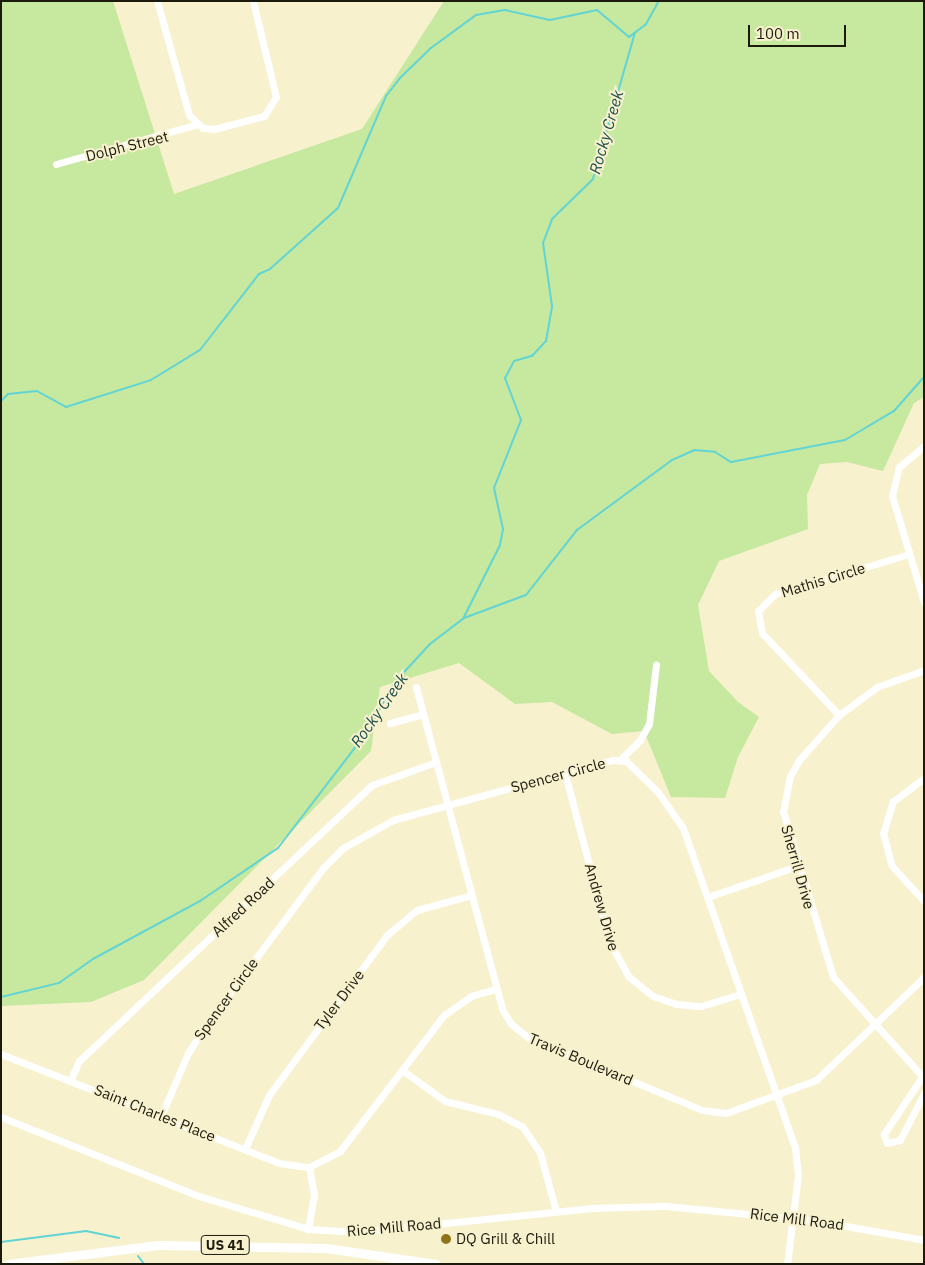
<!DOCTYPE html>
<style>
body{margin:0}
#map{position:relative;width:925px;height:1265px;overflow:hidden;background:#f7f1ce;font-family:"IBM Plex Sans",sans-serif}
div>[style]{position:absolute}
.green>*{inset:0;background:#c6e89f}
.stream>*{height:2px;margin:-1px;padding:0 1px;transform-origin:1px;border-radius:1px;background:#62d4d4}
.minor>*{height:7px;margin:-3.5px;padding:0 3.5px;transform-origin:3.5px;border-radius:3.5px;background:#fff}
.major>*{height:9px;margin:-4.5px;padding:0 4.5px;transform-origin:4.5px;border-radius:4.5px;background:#fff}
.dots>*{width:14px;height:14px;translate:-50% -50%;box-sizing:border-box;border:2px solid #f7f1ce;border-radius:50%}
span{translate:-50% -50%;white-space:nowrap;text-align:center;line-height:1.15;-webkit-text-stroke:4px #f7f1ce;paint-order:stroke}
.shield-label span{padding:1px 4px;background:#f7f1ce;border:1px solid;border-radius:4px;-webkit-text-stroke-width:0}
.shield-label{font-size:14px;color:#1c1a0d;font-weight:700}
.street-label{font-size:15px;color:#1c1a0d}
.poi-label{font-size:15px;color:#1c1a0d}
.left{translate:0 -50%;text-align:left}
.water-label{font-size:16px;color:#1c4f4f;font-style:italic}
.frame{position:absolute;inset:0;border:2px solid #1c1a0d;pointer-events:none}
.scale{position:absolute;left:748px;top:25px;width:98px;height:22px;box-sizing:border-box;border:2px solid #1c1a0d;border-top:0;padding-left:6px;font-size:15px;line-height:18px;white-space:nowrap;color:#1c1a0d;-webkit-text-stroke:4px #f7f1ce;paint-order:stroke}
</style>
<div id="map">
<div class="green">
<div style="clip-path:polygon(1px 1px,113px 1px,174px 194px,362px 129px,444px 1px,924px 1px,924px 397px,914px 403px,883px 471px,847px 462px,820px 464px,807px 495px,808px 529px,719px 561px,698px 605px,709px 671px,738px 702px,759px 717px,738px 757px,725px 798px,671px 797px,644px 731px,612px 734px,552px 702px,515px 704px,459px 663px,380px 687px,371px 751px,144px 980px,91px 1002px,1px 1006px)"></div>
</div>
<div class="stream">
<div style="left:1px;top:401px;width:10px;rotate:-45deg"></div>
<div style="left:8px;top:394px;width:29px;rotate:-6deg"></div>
<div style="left:37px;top:391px;width:33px;rotate:29deg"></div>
<div style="left:66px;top:407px;width:89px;rotate:-17.6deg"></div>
<div style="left:151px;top:380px;width:57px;rotate:-31.5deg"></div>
<div style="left:200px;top:350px;width:96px;rotate:-52.2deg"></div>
<div style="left:259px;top:274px;width:12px;rotate:-24deg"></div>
<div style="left:270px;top:269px;width:91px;rotate:-41.9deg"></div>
<div style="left:338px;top:208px;width:122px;rotate:-66.8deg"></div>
<div style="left:386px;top:96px;width:23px;rotate:-52deg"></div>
<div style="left:400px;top:78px;width:43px;rotate:-44.1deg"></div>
<div style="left:431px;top:48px;width:56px;rotate:-36.3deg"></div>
<div style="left:476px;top:15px;width:29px;rotate:-10deg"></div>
<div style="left:505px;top:10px;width:46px;rotate:12.5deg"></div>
<div style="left:550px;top:20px;width:48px;rotate:-12deg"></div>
<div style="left:597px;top:10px;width:42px;rotate:40.2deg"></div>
<div style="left:629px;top:37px;width:21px;rotate:-37deg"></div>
<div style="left:646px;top:24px;width:26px;rotate:-61deg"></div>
<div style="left:464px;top:617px;width:80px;rotate:-63.4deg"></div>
<div style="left:500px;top:545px;width:16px;rotate:-79deg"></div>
<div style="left:503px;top:529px;width:42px;rotate:-102.4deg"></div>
<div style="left:494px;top:488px;width:73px;rotate:-68.3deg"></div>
<div style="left:521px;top:420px;width:45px;rotate:-110.9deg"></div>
<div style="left:505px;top:378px;width:19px;rotate:-62deg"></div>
<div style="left:514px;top:361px;width:19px;rotate:-16deg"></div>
<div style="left:532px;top:356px;width:21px;rotate:-47deg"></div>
<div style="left:546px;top:341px;width:36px;rotate:-80deg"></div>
<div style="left:552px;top:306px;width:64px;rotate:-98.1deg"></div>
<div style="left:543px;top:243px;width:26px;rotate:-69deg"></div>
<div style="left:552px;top:219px;width:57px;rotate:-44.3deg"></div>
<div style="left:593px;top:179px;width:152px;rotate:-74deg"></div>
<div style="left:1px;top:997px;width:60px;rotate:-13.6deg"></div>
<div style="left:59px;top:983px;width:42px;rotate:-35.2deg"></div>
<div style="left:93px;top:959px;width:122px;rotate:-28.5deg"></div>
<div style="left:200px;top:901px;width:94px;rotate:-34.2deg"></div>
<div style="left:278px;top:848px;width:146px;rotate:-52.5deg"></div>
<div style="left:367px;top:732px;width:57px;rotate:-60.8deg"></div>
<div style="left:395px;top:682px;width:52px;rotate:-47.4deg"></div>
<div style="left:430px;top:644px;width:43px;rotate:-37.4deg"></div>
<div style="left:464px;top:618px;width:66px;rotate:-20.4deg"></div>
<div style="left:526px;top:595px;width:83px;rotate:-51.9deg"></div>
<div style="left:577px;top:530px;width:118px;rotate:-36.4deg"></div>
<div style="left:672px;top:460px;width:24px;rotate:-24deg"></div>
<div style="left:694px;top:450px;width:21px;rotate:5deg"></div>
<div style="left:715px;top:452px;width:19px;rotate:32deg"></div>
<div style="left:731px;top:462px;width:116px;rotate:-10.9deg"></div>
<div style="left:845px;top:440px;width:57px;rotate:-30.6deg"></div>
<div style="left:894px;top:411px;width:45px;rotate:-48.6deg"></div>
<div style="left:1px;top:1242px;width:86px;rotate:-7.4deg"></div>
<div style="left:86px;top:1231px;width:34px;rotate:12deg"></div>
<div style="left:138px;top:1256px;width:10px;rotate:53deg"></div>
</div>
<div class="minor">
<div style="left:157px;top:1px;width:118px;rotate:74.3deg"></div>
<div style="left:189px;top:115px;width:19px;rotate:43deg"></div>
<div style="left:203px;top:128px;width:11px;rotate:5deg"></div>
<div style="left:214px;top:129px;width:52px;rotate:-14.6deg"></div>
<div style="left:264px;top:116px;width:22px;rotate:-58deg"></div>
<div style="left:276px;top:97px;width:99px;rotate:-103.5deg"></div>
<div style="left:56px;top:164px;width:148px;rotate:-15.7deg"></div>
<div style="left:924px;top:446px;width:33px;rotate:140deg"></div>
<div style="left:899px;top:467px;width:30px;rotate:104deg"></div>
<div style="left:892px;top:496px;width:111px;rotate:73.2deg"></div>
<div style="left:924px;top:670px;width:50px;rotate:160.1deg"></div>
<div style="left:877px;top:687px;width:47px;rotate:143.6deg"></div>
<div style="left:839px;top:715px;width:60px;rotate:131.6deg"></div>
<div style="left:799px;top:760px;width:18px;rotate:119deg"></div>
<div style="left:790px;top:776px;width:36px;rotate:101deg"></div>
<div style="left:783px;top:811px;width:173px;rotate:73.2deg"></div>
<div style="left:833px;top:977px;width:136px;rotate:48deg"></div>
<div style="left:416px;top:687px;width:333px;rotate:75deg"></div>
<div style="left:502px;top:1009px;width:17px;rotate:59deg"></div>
<div style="left:511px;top:1024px;width:23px;rotate:38deg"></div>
<div style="left:529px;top:1038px;width:187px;rotate:22.6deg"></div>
<div style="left:702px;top:1110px;width:24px;rotate:7deg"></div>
<div style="left:726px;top:1113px;width:96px;rotate:-20.1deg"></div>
<div style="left:816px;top:1080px;width:149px;rotate:-43.6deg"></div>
<div style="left:839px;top:715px;width:112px;rotate:-133.2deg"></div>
<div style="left:762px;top:633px;width:22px;rotate:-100deg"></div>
<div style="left:758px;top:611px;width:24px;rotate:-45deg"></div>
<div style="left:775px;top:594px;width:140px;rotate:-16.6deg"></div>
<div style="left:390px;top:723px;width:34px;rotate:-15deg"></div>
<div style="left:620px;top:760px;width:28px;rotate:-45deg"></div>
<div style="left:640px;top:740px;width:18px;rotate:-61deg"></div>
<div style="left:649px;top:724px;width:60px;rotate:-83.3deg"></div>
<div style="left:565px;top:774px;width:175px;rotate:75.1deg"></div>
<div style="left:610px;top:943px;width:38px;rotate:61deg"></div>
<div style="left:628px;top:976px;width:32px;rotate:39deg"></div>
<div style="left:653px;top:996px;width:24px;rotate:19deg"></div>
<div style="left:676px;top:1004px;width:25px;rotate:5deg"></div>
<div style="left:701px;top:1006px;width:42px;rotate:-16.7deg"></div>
<div style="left:924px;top:778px;width:39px;rotate:143deg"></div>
<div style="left:893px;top:801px;width:34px;rotate:107deg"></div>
<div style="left:883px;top:833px;width:34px;rotate:75deg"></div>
<div style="left:892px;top:866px;width:47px;rotate:47.6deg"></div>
<div style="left:708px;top:897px;width:94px;rotate:-19.2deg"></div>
<div style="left:1px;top:1054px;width:299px;rotate:21.4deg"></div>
<div style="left:279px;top:1163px;width:30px;rotate:8deg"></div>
<div style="left:309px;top:1167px;width:35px;rotate:-27deg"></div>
<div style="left:340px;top:1151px;width:171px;rotate:-52.6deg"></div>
<div style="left:444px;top:1015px;width:33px;rotate:-35deg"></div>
<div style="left:471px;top:996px;width:26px;rotate:-16deg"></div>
<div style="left:402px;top:1070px;width:53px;rotate:35.8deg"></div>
<div style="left:445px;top:1101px;width:55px;rotate:13.8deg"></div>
<div style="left:498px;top:1114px;width:27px;rotate:27deg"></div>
<div style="left:522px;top:1126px;width:32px;rotate:56deg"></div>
<div style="left:540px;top:1153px;width:60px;rotate:74.6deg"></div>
<div style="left:922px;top:1077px;width:69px;rotate:123.7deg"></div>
<div style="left:884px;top:1134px;width:9px;rotate:72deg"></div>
<div style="left:887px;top:1143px;width:13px;rotate:-13deg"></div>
<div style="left:900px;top:1140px;width:53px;rotate:-62.9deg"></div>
<div style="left:71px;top:1079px;width:20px;rotate:-66deg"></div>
<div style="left:79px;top:1061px;width:403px;rotate:-43.3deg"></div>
<div style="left:372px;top:785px;width:68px;rotate:-19.8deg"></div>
<div style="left:161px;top:1116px;width:69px;rotate:-66.8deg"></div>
<div style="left:188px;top:1053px;width:38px;rotate:-57deg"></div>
<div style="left:209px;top:1021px;width:191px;rotate:-53.3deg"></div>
<div style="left:323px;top:868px;width:28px;rotate:-45deg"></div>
<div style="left:343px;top:848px;width:57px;rotate:-29.2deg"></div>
<div style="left:393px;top:820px;width:228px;rotate:-15.3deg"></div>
<div style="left:613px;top:760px;width:13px;rotate:4deg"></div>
<div style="left:626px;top:761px;width:43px;rotate:44.1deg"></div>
<div style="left:657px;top:791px;width:45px;rotate:54.9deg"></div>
<div style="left:683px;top:828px;width:338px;rotate:70.7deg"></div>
<div style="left:795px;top:1147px;width:28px;rotate:84deg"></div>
<div style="left:798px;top:1175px;width:90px;rotate:97deg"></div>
<div style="left:1px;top:1117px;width:213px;rotate:21.8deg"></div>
<div style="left:199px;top:1196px;width:114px;rotate:16.8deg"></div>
<div style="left:308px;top:1229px;width:51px;rotate:3.4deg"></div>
<div style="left:359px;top:1232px;width:232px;rotate:-5.9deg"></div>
<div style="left:590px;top:1208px;width:76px;rotate:-1.5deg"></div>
<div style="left:666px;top:1206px;width:153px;rotate:5.6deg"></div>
<div style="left:818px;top:1221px;width:108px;rotate:10.2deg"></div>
<div style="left:245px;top:1149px;width:59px;rotate:-66deg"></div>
<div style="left:269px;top:1095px;width:199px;rotate:-53.6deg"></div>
<div style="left:387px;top:935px;width:39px;rotate:-40deg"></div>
<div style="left:417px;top:910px;width:57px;rotate:-15.3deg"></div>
<div style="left:308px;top:1229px;width:35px;rotate:-80deg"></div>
<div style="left:314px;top:1195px;width:28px;rotate:-100deg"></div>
</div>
<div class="major">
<div style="left:8px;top:1264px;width:151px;rotate:-7.2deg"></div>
<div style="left:158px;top:1245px;width:168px;rotate:1deg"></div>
<div style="left:326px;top:1248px;width:111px;rotate:8.3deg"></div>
</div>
<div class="dots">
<div style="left:446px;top:1239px;background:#8d7418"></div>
</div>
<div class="shield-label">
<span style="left:225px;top:1245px">US 41</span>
</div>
<div class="street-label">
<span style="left:127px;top:146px;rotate:-14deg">Dolph Street</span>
<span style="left:823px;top:580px;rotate:-17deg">Mathis Circle</span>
<span style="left:558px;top:775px;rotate:-15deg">Spencer Circle</span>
<span style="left:798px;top:867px;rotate:74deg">Sherrill Drive</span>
<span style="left:243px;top:907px;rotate:-43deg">Alfred Road</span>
<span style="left:602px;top:907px;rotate:74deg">Andrew Drive</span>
<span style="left:226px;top:999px;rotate:-54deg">Spencer Circle</span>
<span style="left:339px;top:1000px;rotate:-53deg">Tyler Drive</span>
<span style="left:581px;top:1059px;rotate:23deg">Travis Boulevard</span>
<span style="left:155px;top:1113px;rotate:22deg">Saint Charles Place</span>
<span style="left:797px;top:1219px;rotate:7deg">Rice Mill Road</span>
<span style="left:394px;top:1227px;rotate:-5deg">Rice Mill Road</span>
</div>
<div class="poi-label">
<span class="left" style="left:456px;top:1239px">DQ Grill &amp; Chill</span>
</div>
<div class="water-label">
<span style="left:606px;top:132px;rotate:-74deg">Rocky Creek</span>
<span style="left:379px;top:710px;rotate:-55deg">Rocky Creek</span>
</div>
<div class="frame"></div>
<div class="scale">100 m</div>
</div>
